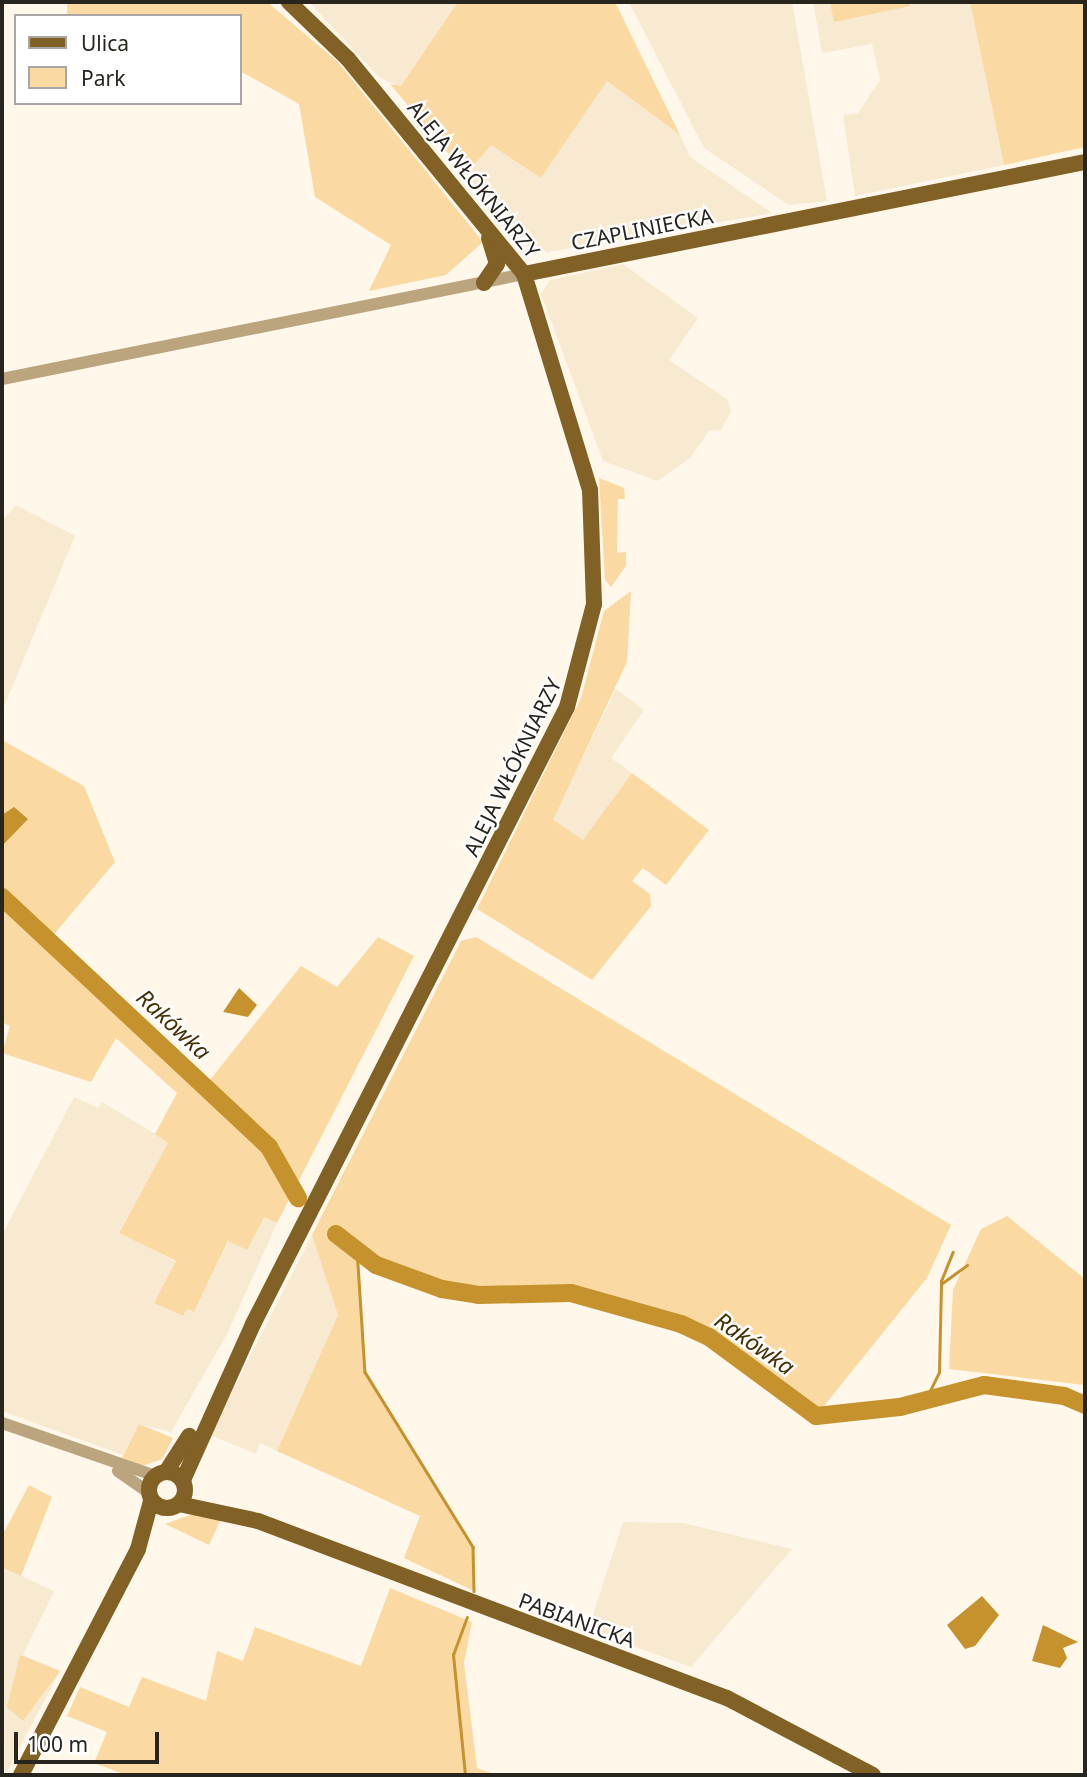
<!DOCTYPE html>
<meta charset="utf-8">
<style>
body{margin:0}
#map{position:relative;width:1087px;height:1777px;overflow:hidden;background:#fff7e9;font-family:"Noto Sans",sans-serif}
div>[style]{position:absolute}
.built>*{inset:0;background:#f8e9d1}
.green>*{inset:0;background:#fad9a3}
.water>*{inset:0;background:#c6922d}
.stream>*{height:2.5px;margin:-1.25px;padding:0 1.25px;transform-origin:1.25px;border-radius:1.25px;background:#c6922d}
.river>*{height:18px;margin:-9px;padding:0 9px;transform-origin:9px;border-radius:9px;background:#c6922d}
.minor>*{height:12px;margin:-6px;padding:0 6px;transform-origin:6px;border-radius:6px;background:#bba57f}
.major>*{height:16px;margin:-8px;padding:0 8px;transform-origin:8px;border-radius:8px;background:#816125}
.major>.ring{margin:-8px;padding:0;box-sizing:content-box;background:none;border:16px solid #816125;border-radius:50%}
span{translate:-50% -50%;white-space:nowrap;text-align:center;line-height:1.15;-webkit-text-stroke:5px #fff;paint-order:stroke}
.street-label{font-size:21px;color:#28241e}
.water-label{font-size:23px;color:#463106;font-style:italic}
.frame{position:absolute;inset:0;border:4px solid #28241e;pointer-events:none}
.legend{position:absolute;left:14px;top:14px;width:228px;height:91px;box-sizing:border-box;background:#fff;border:2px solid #a9a7a5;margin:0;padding:9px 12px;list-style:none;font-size:21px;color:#28241e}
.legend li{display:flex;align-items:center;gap:14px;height:35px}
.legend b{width:35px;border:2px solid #a9a7a5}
.scale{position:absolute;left:14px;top:1732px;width:145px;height:32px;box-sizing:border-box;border:4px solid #28241e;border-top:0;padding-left:9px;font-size:21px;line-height:24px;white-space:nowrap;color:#28241e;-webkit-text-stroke:5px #fff;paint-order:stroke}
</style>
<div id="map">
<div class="built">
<div style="clip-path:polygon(309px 2px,458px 2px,401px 87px,380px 78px)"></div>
<div style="clip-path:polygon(629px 2px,792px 2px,827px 201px,789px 205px,704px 148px)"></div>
<div style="clip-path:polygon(813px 2px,970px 2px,1004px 165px,855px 196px,843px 115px,858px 113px,880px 80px,872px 44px,822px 53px)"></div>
<div style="clip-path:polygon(607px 81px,680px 135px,690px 157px,772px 213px,542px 253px,526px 245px,466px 174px,491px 144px,541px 178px)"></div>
<div style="clip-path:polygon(623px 264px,698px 318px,669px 360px,727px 399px,731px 411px,721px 430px,709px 431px,689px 459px,657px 481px,603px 461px,541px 294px,550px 280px)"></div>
<div style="clip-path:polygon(16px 505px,75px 536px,2px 711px,2px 521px)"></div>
<div style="clip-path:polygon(616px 689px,644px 710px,611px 758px,632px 773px,583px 841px,552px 820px)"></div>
<div style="clip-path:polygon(74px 1097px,98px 1108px,102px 1102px,169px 1142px,119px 1232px,176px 1262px,154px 1303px,183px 1316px,187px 1309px,194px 1312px,229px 1241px,264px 1217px,277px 1223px,227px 1334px,171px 1432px,139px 1424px,123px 1455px,2px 1411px,2px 1235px)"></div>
<div style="clip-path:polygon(312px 1235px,338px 1315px,277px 1451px,260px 1443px,256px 1454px,210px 1435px)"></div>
<div style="clip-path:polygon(623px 1522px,683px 1523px,792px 1549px,691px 1667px,588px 1630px)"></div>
<div style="clip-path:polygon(2px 1567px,54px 1591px,23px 1655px,60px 1671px,5px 1775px)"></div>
</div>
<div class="green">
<div style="clip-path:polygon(67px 2px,267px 2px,338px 62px,483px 242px,446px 275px,369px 291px,391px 245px,315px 197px,299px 104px,240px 71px,240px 16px,67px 16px)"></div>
<div style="clip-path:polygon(458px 2px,615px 2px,680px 135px,607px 81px,541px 178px,491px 145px,466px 174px,390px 84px,401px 86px)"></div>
<div style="clip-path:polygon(830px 2px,909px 2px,910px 6px,834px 22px)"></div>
<div style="clip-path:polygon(970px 2px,1085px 2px,1085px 147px,1004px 165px)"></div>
<div style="clip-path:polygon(599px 478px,624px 488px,625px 499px,618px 499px,617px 553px,626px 552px,626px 566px,611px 587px,605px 580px)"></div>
<div style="clip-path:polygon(631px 591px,627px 662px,553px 820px,583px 840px,632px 773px,709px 830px,666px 885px,643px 868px,632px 881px,650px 894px,651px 906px,592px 980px,477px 909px,581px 698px,604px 611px)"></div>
<div style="clip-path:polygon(2px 740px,84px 786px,115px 862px,50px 939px,206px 1085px,301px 966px,337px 987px,378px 937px,414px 956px,277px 1223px,264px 1217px,247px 1250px,228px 1241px,194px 1312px,187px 1309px,183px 1316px,154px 1303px,176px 1261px,119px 1233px,168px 1143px,155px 1134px,177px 1093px,116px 1038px,91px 1082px,2px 1053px,10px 1026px,2px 1022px)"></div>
<div style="clip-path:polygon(476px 937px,951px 1225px,927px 1278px,816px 1416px,709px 1337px,681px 1324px,571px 1293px,479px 1295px,442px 1289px,376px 1265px,357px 1249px,365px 1372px,473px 1547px,474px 1591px,404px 1558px,420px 1516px,277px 1451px,338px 1315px,312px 1235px,461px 941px)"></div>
<div style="clip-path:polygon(1007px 1216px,1085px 1279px,1085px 1385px,949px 1369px,953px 1290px,981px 1229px)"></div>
<div style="clip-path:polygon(139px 1424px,173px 1438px,162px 1459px,142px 1466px,122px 1458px)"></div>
<div style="clip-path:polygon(29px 1485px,52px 1497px,21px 1576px,2px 1567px,2px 1536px)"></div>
<div style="clip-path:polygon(196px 1513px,221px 1519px,209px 1545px,165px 1524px)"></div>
<div style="clip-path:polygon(390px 1588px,472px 1622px,464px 1663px,477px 1768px,496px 1775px,126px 1775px,94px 1763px,107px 1732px,67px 1716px,80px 1687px,129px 1707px,142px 1677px,206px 1701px,217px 1651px,243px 1661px,255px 1627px,361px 1666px)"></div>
<div style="clip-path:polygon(20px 1655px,60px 1671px,23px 1721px,7px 1707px)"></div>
</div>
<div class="water">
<div style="clip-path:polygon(14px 807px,28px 819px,2px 846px,2px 815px)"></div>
<div style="clip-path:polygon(239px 988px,257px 1005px,248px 1017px,223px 1012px)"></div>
<div style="clip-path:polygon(982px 1596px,999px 1615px,975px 1646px,965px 1649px,947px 1625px)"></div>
<div style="clip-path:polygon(1043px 1625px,1078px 1642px,1063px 1648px,1067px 1658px,1060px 1668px,1032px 1661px)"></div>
</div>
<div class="stream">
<div style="left:357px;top:1249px;width:123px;rotate:86.3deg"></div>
<div style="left:365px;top:1372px;width:206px;rotate:58.3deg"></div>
<div style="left:473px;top:1547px;width:44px;rotate:88.7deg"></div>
<div style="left:941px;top:1284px;width:32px;rotate:-36deg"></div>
<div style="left:926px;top:1399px;width:30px;rotate:-64deg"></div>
<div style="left:939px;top:1372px;width:91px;rotate:-88.7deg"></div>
<div style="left:941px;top:1281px;width:31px;rotate:-68deg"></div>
<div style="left:465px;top:1775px;width:121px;rotate:-95.7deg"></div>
<div style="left:453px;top:1655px;width:40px;rotate:-69.8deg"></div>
</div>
<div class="river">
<div style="left:2px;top:897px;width:366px;rotate:43.1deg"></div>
<div style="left:269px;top:1147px;width:59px;rotate:60.4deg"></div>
<div style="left:336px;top:1234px;width:51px;rotate:37.8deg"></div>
<div style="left:376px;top:1265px;width:70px;rotate:20deg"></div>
<div style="left:442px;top:1289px;width:37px;rotate:9deg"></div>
<div style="left:479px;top:1295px;width:92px;rotate:-1.2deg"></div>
<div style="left:571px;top:1293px;width:114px;rotate:15.7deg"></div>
<div style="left:681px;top:1324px;width:31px;rotate:25deg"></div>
<div style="left:709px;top:1337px;width:133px;rotate:36.4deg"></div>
<div style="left:816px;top:1416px;width:84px;rotate:-6.1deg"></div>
<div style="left:900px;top:1407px;width:87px;rotate:-14.7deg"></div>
<div style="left:984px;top:1385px;width:81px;rotate:7.8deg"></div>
<div style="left:1064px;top:1396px;width:23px;rotate:23deg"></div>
</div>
<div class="minor">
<div style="left:2px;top:379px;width:532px;rotate:-11.37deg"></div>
<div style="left:2px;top:1423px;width:163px;rotate:19deg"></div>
<div style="left:118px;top:1471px;width:37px;rotate:35deg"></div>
</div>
<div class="major">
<div style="left:524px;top:274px;width:572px;rotate:-11.29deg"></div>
<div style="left:484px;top:283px;width:23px;rotate:-56deg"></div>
<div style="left:497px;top:264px;width:27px;rotate:-107deg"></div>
<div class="ring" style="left:149px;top:1472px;width:20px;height:20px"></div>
<div style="left:166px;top:1472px;width:43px;rotate:-57.4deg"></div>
<div style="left:183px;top:1480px;width:171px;rotate:-65.8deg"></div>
<div style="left:253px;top:1324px;width:692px;rotate:-63.03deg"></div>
<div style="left:567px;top:707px;width:106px;rotate:-75.3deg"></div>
<div style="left:594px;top:604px;width:114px;rotate:-92deg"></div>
<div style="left:590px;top:490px;width:226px;rotate:-107deg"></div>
<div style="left:524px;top:274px;width:279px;rotate:-129.3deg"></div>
<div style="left:347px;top:58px;width:81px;rotate:-136deg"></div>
<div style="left:179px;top:1504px;width:81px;rotate:12.1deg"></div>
<div style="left:258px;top:1521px;width:501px;rotate:20.68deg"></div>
<div style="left:727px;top:1698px;width:165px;rotate:27.8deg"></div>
<div style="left:21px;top:1775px;width:254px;rotate:-62.6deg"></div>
<div style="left:138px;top:1549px;width:50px;rotate:-74.8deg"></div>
</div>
<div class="street-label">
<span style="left:474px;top:179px;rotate:51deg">ALEJA WŁÓKNIARZY</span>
<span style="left:642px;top:229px;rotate:-11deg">CZAPLINIECKA</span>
<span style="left:512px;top:767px;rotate:-64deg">ALEJA WŁÓKNIARZY</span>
<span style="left:577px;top:1620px;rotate:20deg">PABIANICKA</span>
</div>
<div class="water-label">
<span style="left:174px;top:1024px;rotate:43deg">Rakówka</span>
<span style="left:755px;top:1343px;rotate:35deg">Rakówka</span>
</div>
<div class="frame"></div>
<ul class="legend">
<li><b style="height:9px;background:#816125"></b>Ulica</li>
<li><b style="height:19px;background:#fad9a3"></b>Park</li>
</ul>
<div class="scale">100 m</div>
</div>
